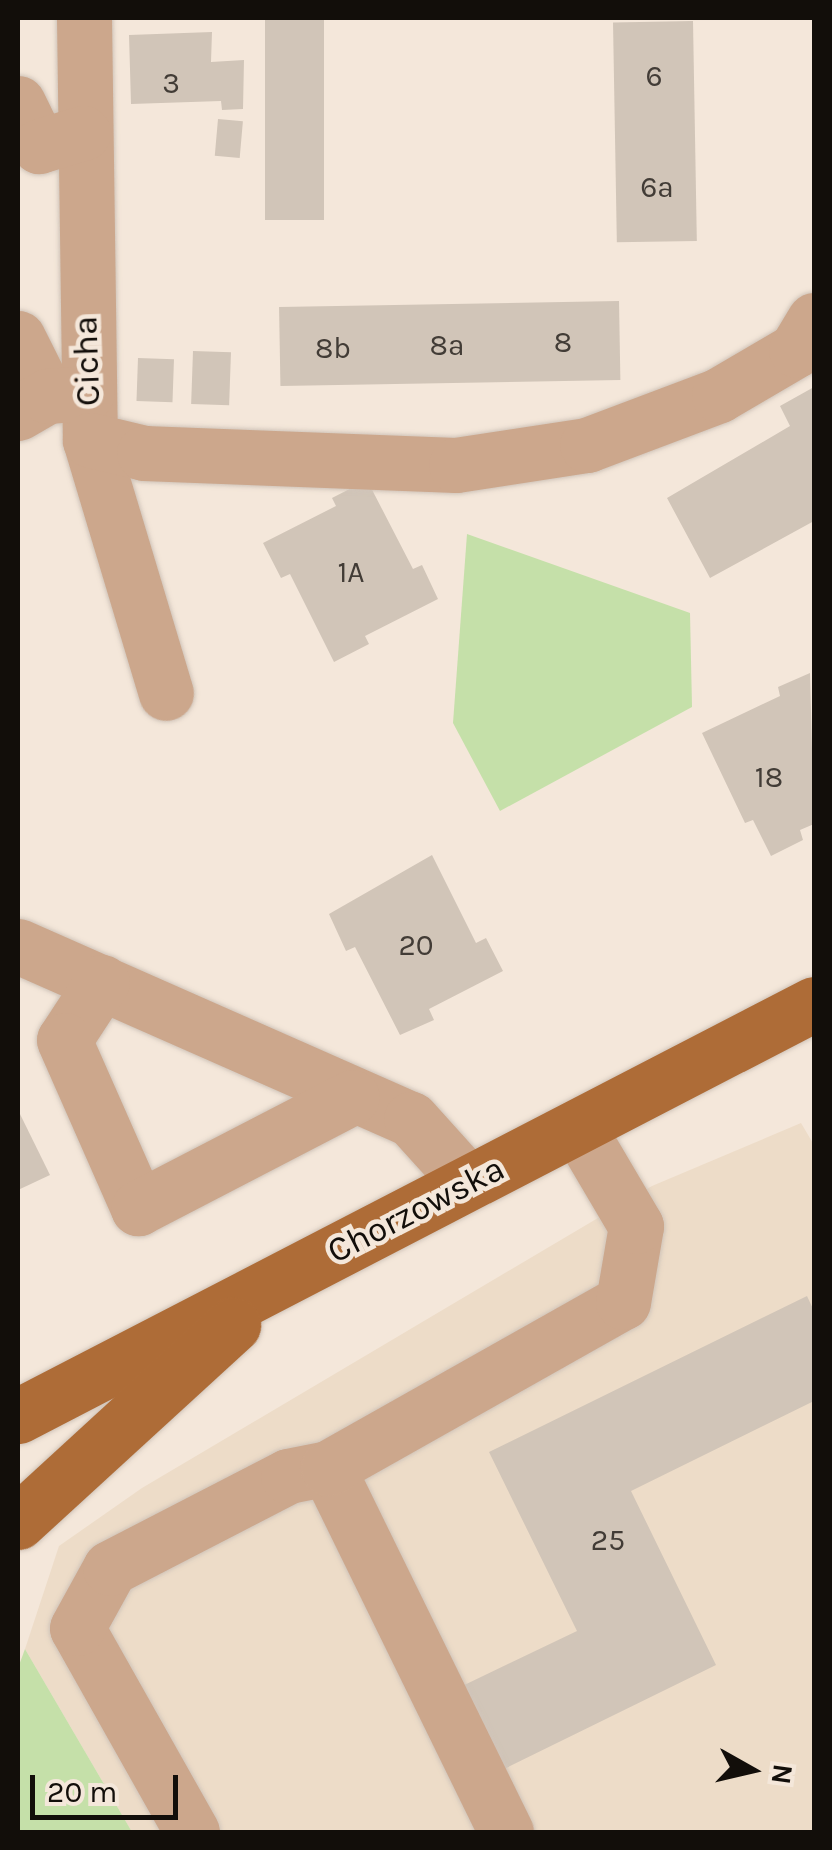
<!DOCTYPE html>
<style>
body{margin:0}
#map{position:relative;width:832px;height:1850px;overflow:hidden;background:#f4e7da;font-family:Karla,sans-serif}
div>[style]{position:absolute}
.built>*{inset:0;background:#eddcc8}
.green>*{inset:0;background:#c5e0a9}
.building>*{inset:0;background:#d1c5b8;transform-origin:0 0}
.roads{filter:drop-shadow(0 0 2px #d0c4b9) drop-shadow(0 0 2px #d0c4b9)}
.minor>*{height:55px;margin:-27.5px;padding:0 27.5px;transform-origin:27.5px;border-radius:27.5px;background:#cca78c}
.major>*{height:55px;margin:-27.5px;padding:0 27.5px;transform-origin:27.5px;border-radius:27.5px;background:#ae6c37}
span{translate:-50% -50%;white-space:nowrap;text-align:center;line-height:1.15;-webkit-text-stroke:9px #f4e7da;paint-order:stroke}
.number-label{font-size:30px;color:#423c36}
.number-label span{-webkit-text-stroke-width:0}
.street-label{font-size:35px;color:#120e0a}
.frame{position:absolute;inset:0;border:20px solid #120e0a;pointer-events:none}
.north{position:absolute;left:702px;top:1720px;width:100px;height:100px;-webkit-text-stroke:8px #f4e7da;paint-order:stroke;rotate:98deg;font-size:28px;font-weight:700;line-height:40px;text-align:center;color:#120e0a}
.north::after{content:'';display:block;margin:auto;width:35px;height:45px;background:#120e0a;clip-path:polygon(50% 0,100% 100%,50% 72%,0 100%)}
.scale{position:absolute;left:30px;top:1775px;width:148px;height:45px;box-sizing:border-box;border:5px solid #120e0a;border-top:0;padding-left:12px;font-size:30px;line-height:35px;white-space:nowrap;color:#120e0a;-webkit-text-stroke:8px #f4e7da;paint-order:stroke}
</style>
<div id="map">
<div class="built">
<div style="clip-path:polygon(801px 1123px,814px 1145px,814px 1832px,132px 1832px,25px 1649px,59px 1546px,142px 1488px,652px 1186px)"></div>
</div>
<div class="green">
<div style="clip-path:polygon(467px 534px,690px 613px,692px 707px,500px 811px,453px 723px)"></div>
<div style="clip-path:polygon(25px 1649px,132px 1832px,18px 1832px,18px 1668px)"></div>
</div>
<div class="building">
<div style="left:265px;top:18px;width:59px;height:202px"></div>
<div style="left:693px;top:21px;width:220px;height:80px;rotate:89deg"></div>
<div style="clip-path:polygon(212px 32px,211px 62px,244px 60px,243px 109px,222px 110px,221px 101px,131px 104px,129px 35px)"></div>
<div style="left:218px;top:119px;width:25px;height:37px;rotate:5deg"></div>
<div style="left:619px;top:301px;width:79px;height:340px;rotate:89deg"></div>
<div style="left:193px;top:351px;width:38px;height:53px;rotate:2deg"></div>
<div style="left:138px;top:358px;width:36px;height:43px;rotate:2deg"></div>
<div style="clip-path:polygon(814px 387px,814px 521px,710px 578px,667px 498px,790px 426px,780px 406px)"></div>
<div style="clip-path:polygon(367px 480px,413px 569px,422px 565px,438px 599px,365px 636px,369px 644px,334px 662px,290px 574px,281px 578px,263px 543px,336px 506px,332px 498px)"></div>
<div style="clip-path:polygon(810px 673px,814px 824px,800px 830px,803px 840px,771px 856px,753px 820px,745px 823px,702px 733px,780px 696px,778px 687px)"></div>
<div style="clip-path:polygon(432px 855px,476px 943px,486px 938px,503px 971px,429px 1009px,434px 1020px,400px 1035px,355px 947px,346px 951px,329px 914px)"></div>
<div style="clip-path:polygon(18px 1110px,50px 1175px,18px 1190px)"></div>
<div style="clip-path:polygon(807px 1296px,814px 1311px,814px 1401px,631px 1491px,716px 1665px,496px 1773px,456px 1689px,577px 1631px,489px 1452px)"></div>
</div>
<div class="roads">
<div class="minor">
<div style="left:84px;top:18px;width:422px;rotate:89.2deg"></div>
<div style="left:90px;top:440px;width:264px;rotate:73.3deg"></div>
<div style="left:18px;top:103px;width:48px;rotate:64deg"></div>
<div style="left:39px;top:146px;width:46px;rotate:-16.5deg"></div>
<div style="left:18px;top:338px;width:65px;rotate:63.4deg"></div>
<div style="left:18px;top:413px;width:34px;rotate:-30deg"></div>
<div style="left:47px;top:396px;width:40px;rotate:-4.3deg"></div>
<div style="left:90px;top:440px;width:56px;rotate:13.5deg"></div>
<div style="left:144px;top:453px;width:312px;rotate:2.2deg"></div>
<div style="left:456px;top:465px;width:133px;rotate:-8.7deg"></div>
<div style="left:587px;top:445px;width:141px;rotate:-20.7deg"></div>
<div style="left:719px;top:395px;width:89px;rotate:-30.3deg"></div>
<div style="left:796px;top:350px;width:35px;rotate:-59deg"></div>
<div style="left:18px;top:946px;width:429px;rotate:23.8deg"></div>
<div style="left:411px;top:1119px;width:85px;rotate:47.9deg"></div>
<div style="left:102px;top:982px;width:69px;rotate:123.2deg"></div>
<div style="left:64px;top:1040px;width:184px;rotate:66.2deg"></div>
<div style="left:138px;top:1208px;width:241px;rotate:-27.4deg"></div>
<div style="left:192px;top:1832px;width:234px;rotate:-119.4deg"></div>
<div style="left:77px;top:1628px;width:68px;rotate:-61.2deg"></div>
<div style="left:110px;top:1568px;width:200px;rotate:-27.3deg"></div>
<div style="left:288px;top:1476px;width:41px;rotate:-11.3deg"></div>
<div style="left:506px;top:1832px;width:405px;rotate:-116.1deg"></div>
<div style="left:328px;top:1468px;width:338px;rotate:-29.4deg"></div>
<div style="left:623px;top:1302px;width:77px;rotate:-80.3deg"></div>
<div style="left:636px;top:1226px;width:110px;rotate:-120.5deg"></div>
</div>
<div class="major">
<div style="left:18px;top:1416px;width:896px;rotate:-27.37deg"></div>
<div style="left:18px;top:1522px;width:292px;rotate:-42.5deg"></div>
</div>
</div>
<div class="number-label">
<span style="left:654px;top:76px">6</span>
<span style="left:171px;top:83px">3</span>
<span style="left:657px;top:187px">6a</span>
<span style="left:563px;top:342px">8</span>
<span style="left:447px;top:345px">8a</span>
<span style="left:333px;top:348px">8b</span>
<span style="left:351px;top:572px">1A</span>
<span style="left:769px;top:777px">18</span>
<span style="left:416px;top:945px">20</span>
<span style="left:608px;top:1540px">25</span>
</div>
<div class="street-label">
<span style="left:87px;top:361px;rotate:-92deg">Cicha</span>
<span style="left:416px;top:1210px;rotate:-27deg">Chorzowska</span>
</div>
<div class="frame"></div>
<div class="north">N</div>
<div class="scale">20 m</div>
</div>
